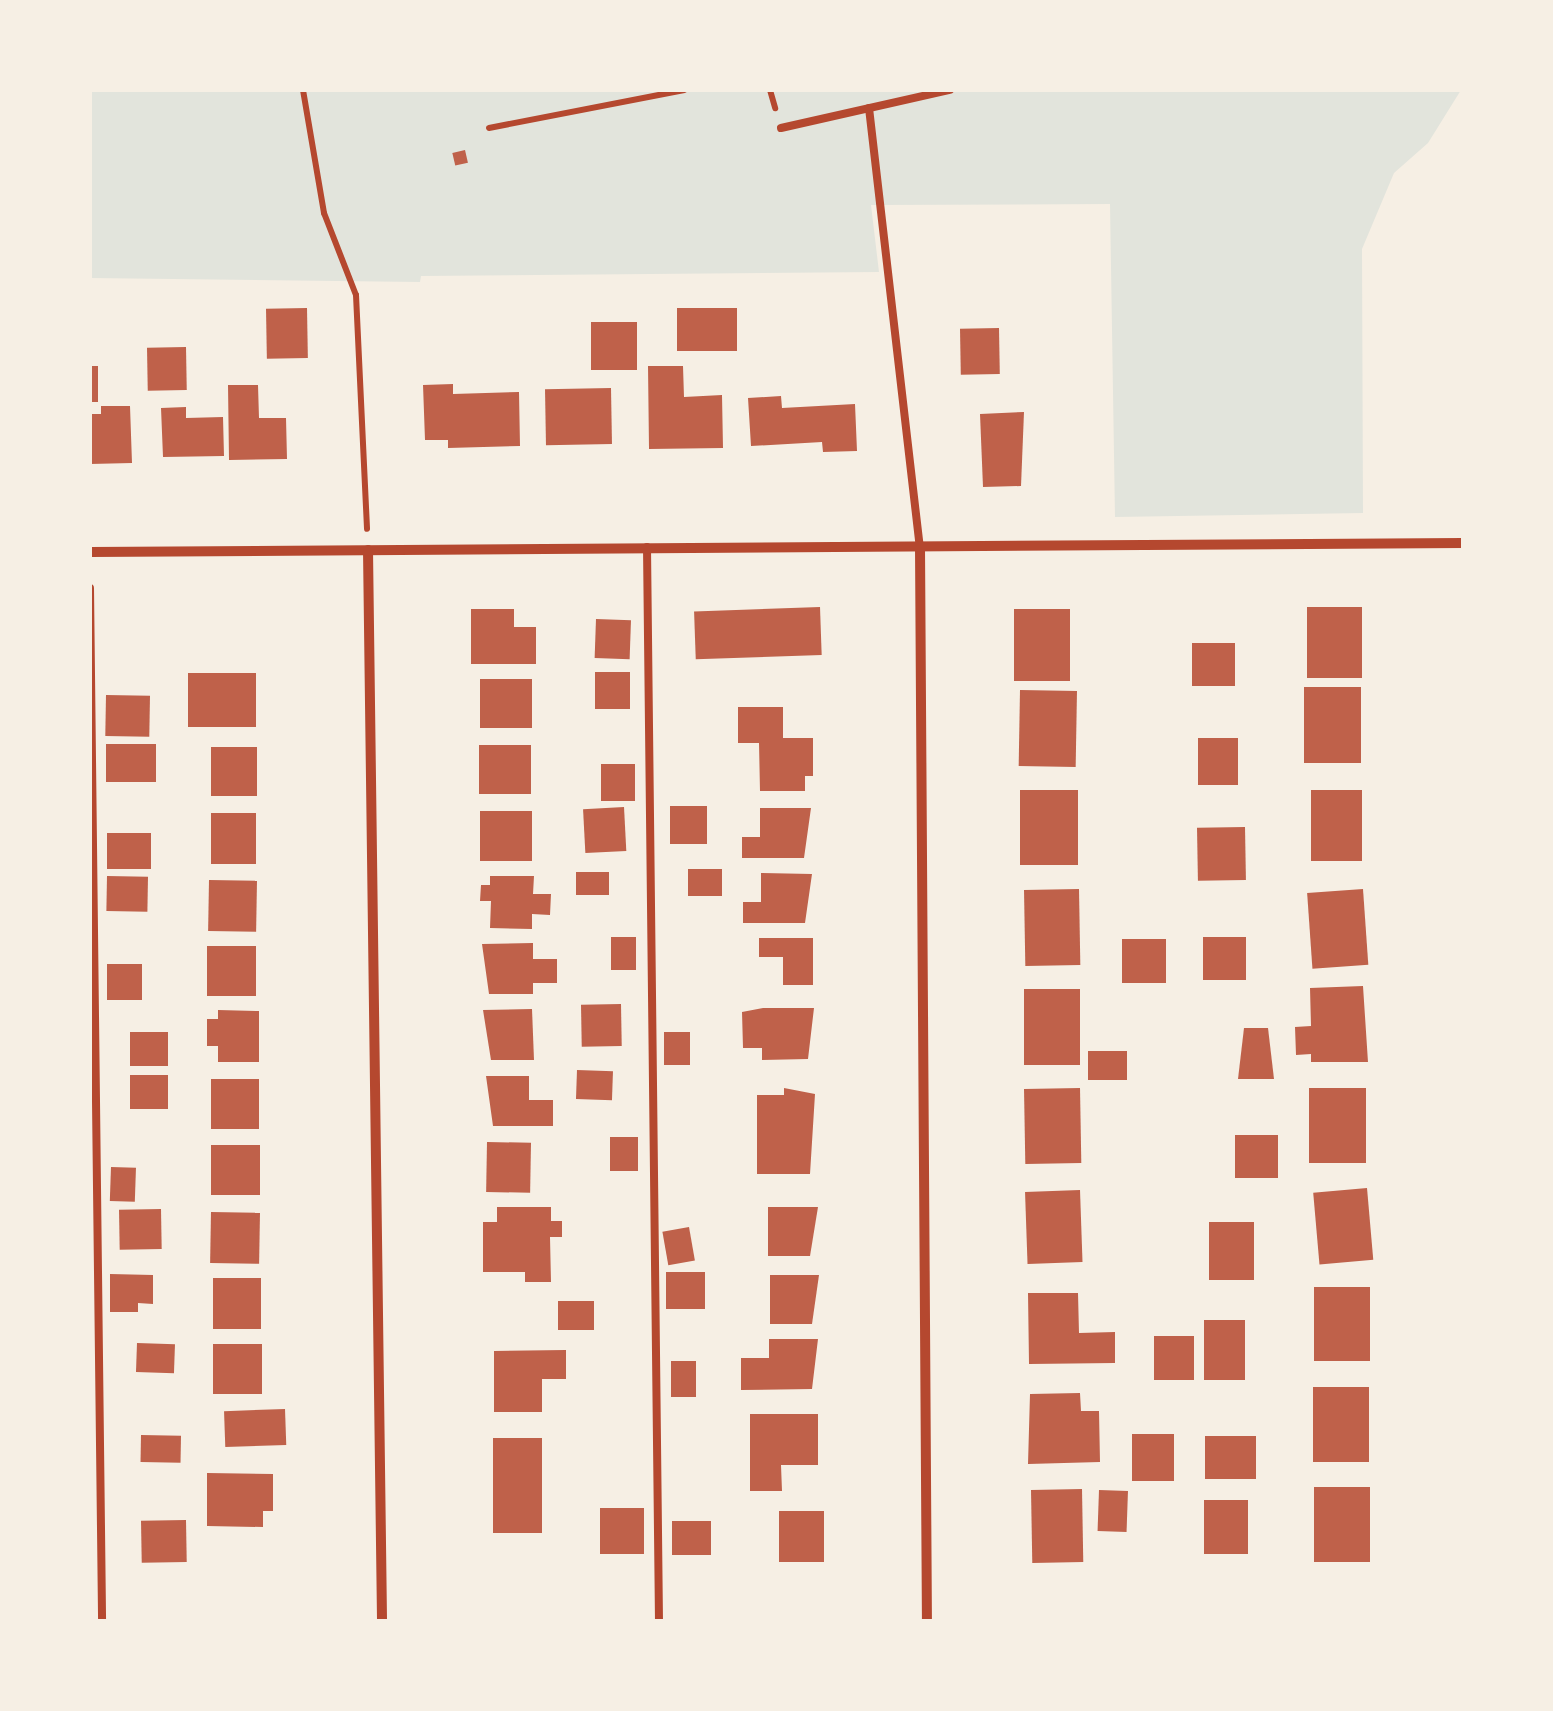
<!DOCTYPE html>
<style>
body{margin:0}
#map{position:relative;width:1553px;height:1711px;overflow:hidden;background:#f6efe4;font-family:Roboto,sans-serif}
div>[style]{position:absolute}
.green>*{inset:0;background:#e2e4dc}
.building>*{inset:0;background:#bf614a;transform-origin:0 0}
.path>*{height:6px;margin:-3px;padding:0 3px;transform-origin:3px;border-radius:3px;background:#b5482f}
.service>*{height:8px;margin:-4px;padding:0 4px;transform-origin:4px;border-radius:4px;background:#b5482f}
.minor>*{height:10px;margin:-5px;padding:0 5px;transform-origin:5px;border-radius:5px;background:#b5482f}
span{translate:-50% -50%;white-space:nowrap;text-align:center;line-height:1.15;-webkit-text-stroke:10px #f6efe4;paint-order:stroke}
.frame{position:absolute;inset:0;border:92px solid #f6efe4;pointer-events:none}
</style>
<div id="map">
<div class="green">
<div style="clip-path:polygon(90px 90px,1461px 90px,1428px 143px,1394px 173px,1362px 249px,1363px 513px,1115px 517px,1110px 204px,871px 205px,879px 272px,421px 276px,420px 282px,90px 278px)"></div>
</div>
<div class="building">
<div style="left:465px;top:150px;width:13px;height:13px;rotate:77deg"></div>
<div style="left:307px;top:308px;width:50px;height:41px;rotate:89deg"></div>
<div style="left:677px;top:308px;width:60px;height:43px"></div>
<div style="left:637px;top:322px;width:48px;height:46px;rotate:90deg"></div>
<div style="left:999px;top:328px;width:46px;height:39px;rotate:89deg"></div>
<div style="left:186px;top:347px;width:43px;height:39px;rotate:89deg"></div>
<div style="left:90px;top:366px;width:8px;height:36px"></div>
<div style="clip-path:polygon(648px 366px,683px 366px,684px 397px,722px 395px,723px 448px,649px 449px)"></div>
<div style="clip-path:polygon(453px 384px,453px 394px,519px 392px,520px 446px,448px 448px,448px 440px,425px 440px,423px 385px)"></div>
<div style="clip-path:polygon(228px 385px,258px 385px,259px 418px,286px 418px,287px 459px,229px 460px)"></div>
<div style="left:611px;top:388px;width:56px;height:66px;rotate:89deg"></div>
<div style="clip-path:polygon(781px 396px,782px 408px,855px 404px,857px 451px,823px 452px,822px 442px,751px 446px,748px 398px)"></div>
<div style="clip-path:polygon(101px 406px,130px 406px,132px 463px,90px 464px,90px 414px,101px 414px)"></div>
<div style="clip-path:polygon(186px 407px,186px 418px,223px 417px,224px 456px,163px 457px,161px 408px)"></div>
<div style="clip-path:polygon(1024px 412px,1021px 486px,983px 487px,980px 414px)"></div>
<div style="left:820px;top:607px;width:48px;height:126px;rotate:88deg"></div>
<div style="left:1307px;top:607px;width:55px;height:71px"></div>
<div style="clip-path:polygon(471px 609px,514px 609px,514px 627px,536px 627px,536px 664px,471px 664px)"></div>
<div style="left:1014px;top:609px;width:56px;height:72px"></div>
<div style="left:596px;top:619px;width:35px;height:39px;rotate:2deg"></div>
<div style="left:1192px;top:643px;width:43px;height:43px"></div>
<div style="left:595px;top:672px;width:35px;height:37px"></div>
<div style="left:188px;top:673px;width:68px;height:54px"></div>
<div style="left:480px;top:679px;width:52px;height:49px"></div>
<div style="left:1304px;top:687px;width:57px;height:76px"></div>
<div style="left:1020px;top:690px;width:57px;height:76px;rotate:1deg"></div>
<div style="left:106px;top:695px;width:44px;height:41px;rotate:1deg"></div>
<div style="clip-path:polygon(738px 707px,783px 707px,783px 738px,813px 738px,813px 776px,805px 776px,805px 791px,760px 791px,759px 743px,738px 743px)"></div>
<div style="left:1198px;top:738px;width:40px;height:47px"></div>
<div style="left:106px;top:744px;width:50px;height:38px"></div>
<div style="left:479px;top:745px;width:52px;height:49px"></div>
<div style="left:211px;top:747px;width:46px;height:49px"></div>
<div style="left:601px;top:764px;width:34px;height:37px"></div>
<div style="left:1020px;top:790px;width:58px;height:75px"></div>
<div style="left:1311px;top:790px;width:51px;height:71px"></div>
<div style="left:707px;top:806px;width:38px;height:37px;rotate:90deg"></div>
<div style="left:624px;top:807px;width:44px;height:41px;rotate:87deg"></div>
<div style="clip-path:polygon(760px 808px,811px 808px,804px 858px,742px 858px,742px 837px,760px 837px)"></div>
<div style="left:480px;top:811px;width:52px;height:50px"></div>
<div style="left:211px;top:813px;width:45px;height:51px"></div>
<div style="left:1245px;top:827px;width:53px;height:48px;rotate:89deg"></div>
<div style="left:151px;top:833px;width:36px;height:44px;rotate:90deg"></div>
<div style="left:688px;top:869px;width:34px;height:27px"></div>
<div style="left:576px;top:872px;width:33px;height:23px"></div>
<div style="clip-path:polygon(761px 873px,812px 874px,805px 923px,743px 923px,743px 902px,761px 902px)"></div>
<div style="left:107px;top:876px;width:41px;height:35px;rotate:1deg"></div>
<div style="clip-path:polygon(490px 876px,534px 876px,533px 894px,551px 894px,550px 915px,532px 914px,532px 929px,490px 928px,491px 901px,480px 901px,481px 885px,490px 885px)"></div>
<div style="left:209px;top:880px;width:48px;height:51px;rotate:1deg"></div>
<div style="left:1079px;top:889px;width:76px;height:55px;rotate:89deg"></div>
<div style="left:1363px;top:889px;width:76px;height:56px;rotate:86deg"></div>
<div style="left:611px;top:937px;width:25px;height:33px"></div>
<div style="left:1203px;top:937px;width:43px;height:43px"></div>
<div style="clip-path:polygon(759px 938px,813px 938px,813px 985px,783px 985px,783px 957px,759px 957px)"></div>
<div style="left:1166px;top:939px;width:44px;height:44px;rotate:90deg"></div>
<div style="clip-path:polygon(533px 943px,533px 959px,557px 959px,557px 983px,533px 983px,533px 994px,489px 994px,482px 944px)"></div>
<div style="left:207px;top:946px;width:49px;height:50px"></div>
<div style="left:107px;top:964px;width:35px;height:36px"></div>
<div style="clip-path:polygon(1363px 986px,1368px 1062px,1311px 1062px,1311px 1054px,1296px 1055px,1295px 1027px,1311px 1026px,1310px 988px)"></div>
<div style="left:1024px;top:989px;width:56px;height:76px"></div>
<div style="left:621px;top:1004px;width:42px;height:40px;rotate:89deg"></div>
<div style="clip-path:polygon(763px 1008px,814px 1008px,808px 1059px,762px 1060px,762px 1048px,743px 1048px,742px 1012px)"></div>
<div style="clip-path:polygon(532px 1009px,534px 1060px,491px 1060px,483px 1010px)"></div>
<div style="clip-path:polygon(218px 1010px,259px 1011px,259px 1062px,218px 1062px,218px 1046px,207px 1046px,207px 1019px,218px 1019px)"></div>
<div style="clip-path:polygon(1244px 1028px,1268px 1028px,1274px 1079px,1238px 1079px)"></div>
<div style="left:130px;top:1032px;width:38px;height:34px"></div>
<div style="left:664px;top:1032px;width:26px;height:33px"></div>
<div style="left:1088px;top:1051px;width:39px;height:29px"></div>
<div style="left:577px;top:1070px;width:36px;height:29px;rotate:2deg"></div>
<div style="left:130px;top:1075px;width:38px;height:34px"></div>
<div style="clip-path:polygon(486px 1076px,529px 1076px,529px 1100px,553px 1100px,553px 1126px,493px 1126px)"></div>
<div style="left:211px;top:1079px;width:48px;height:50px"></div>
<div style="clip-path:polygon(784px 1088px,815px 1094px,810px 1174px,757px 1174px,757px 1095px,784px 1095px)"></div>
<div style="left:1080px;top:1088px;width:75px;height:56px;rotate:89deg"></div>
<div style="left:1309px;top:1088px;width:57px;height:75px"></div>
<div style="left:1235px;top:1135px;width:43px;height:43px"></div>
<div style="left:638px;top:1137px;width:34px;height:28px;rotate:90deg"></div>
<div style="left:487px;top:1142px;width:44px;height:50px;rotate:1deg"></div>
<div style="left:211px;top:1145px;width:49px;height:50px"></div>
<div style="left:111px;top:1167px;width:25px;height:34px;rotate:2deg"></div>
<div style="left:1367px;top:1188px;width:72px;height:54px;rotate:85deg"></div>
<div style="left:1080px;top:1190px;width:72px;height:55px;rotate:88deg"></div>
<div style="clip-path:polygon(497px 1207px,551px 1207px,551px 1221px,562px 1221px,562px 1237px,550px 1237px,551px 1282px,525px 1282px,525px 1272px,483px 1272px,483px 1222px,497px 1222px)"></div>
<div style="clip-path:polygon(768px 1207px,818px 1207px,810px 1256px,768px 1256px)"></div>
<div style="left:161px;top:1209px;width:40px;height:42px;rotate:89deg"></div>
<div style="left:211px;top:1212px;width:49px;height:51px;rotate:1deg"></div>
<div style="left:1254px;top:1222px;width:58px;height:45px;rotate:90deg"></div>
<div style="left:689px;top:1227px;width:34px;height:27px;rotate:80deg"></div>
<div style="left:666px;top:1272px;width:39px;height:37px"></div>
<div style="clip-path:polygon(110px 1274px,153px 1275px,153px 1304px,138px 1303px,138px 1312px,110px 1312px)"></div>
<div style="clip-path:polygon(770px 1275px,819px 1275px,812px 1324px,770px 1324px)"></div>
<div style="left:213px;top:1278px;width:48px;height:51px"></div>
<div style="left:1314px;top:1287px;width:56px;height:74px"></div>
<div style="clip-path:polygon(1028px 1293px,1078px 1293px,1079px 1333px,1115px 1332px,1115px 1363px,1029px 1364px)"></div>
<div style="left:558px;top:1301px;width:36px;height:29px"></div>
<div style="left:1204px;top:1320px;width:41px;height:60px"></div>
<div style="left:1194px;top:1336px;width:44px;height:40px;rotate:90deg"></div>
<div style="clip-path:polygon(769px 1339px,818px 1339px,812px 1389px,741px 1390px,741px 1358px,769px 1358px)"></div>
<div style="left:137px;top:1343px;width:38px;height:29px;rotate:2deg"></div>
<div style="left:213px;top:1344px;width:49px;height:50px"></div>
<div style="clip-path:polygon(566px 1350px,566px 1379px,542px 1379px,542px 1412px,494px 1412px,494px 1351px)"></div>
<div style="left:671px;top:1361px;width:25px;height:36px"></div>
<div style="left:1313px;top:1387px;width:56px;height:75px"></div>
<div style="clip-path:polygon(1080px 1393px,1081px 1411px,1099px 1411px,1100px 1462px,1028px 1464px,1030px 1394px)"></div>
<div style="left:285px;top:1409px;width:36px;height:61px;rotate:88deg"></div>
<div style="clip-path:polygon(750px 1414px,818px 1414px,818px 1465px,781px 1465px,782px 1491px,750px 1491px)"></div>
<div style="left:1132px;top:1434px;width:42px;height:47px"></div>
<div style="left:141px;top:1435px;width:40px;height:27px;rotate:1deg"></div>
<div style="left:1205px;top:1436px;width:51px;height:43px"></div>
<div style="left:493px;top:1438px;width:49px;height:95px"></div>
<div style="clip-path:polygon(207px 1473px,273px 1474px,273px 1511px,263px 1511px,263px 1527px,207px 1526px)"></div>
<div style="left:1314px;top:1487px;width:56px;height:75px"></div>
<div style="left:1082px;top:1489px;width:73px;height:51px;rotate:89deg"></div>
<div style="left:1099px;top:1490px;width:29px;height:41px;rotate:2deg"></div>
<div style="left:1204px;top:1500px;width:44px;height:54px"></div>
<div style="left:600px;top:1508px;width:44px;height:46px"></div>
<div style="left:779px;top:1511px;width:45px;height:51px"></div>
<div style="left:186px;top:1520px;width:42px;height:45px;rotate:89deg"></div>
<div style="left:672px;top:1521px;width:39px;height:34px"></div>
</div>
<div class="path">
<div style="left:303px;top:90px;width:125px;rotate:80.3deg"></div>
<div style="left:324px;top:213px;width:88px;rotate:68.7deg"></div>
<div style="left:356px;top:295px;width:234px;rotate:87.3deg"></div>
<div style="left:770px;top:90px;width:19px;rotate:74deg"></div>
<div style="left:489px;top:128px;width:199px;rotate:-11deg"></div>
</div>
<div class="service">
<div style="left:869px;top:108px;width:442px;rotate:83.4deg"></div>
<div style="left:781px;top:128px;width:173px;rotate:-12.7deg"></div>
<div style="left:647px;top:547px;width:1074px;rotate:89.36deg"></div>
<div style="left:90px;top:588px;width:1033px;rotate:89.33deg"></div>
</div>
<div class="minor">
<div style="left:920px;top:547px;width:1074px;rotate:89.63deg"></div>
<div style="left:368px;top:550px;width:1071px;rotate:89.25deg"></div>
<div style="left:90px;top:552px;width:1373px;rotate:-0.38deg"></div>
</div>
<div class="frame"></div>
</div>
